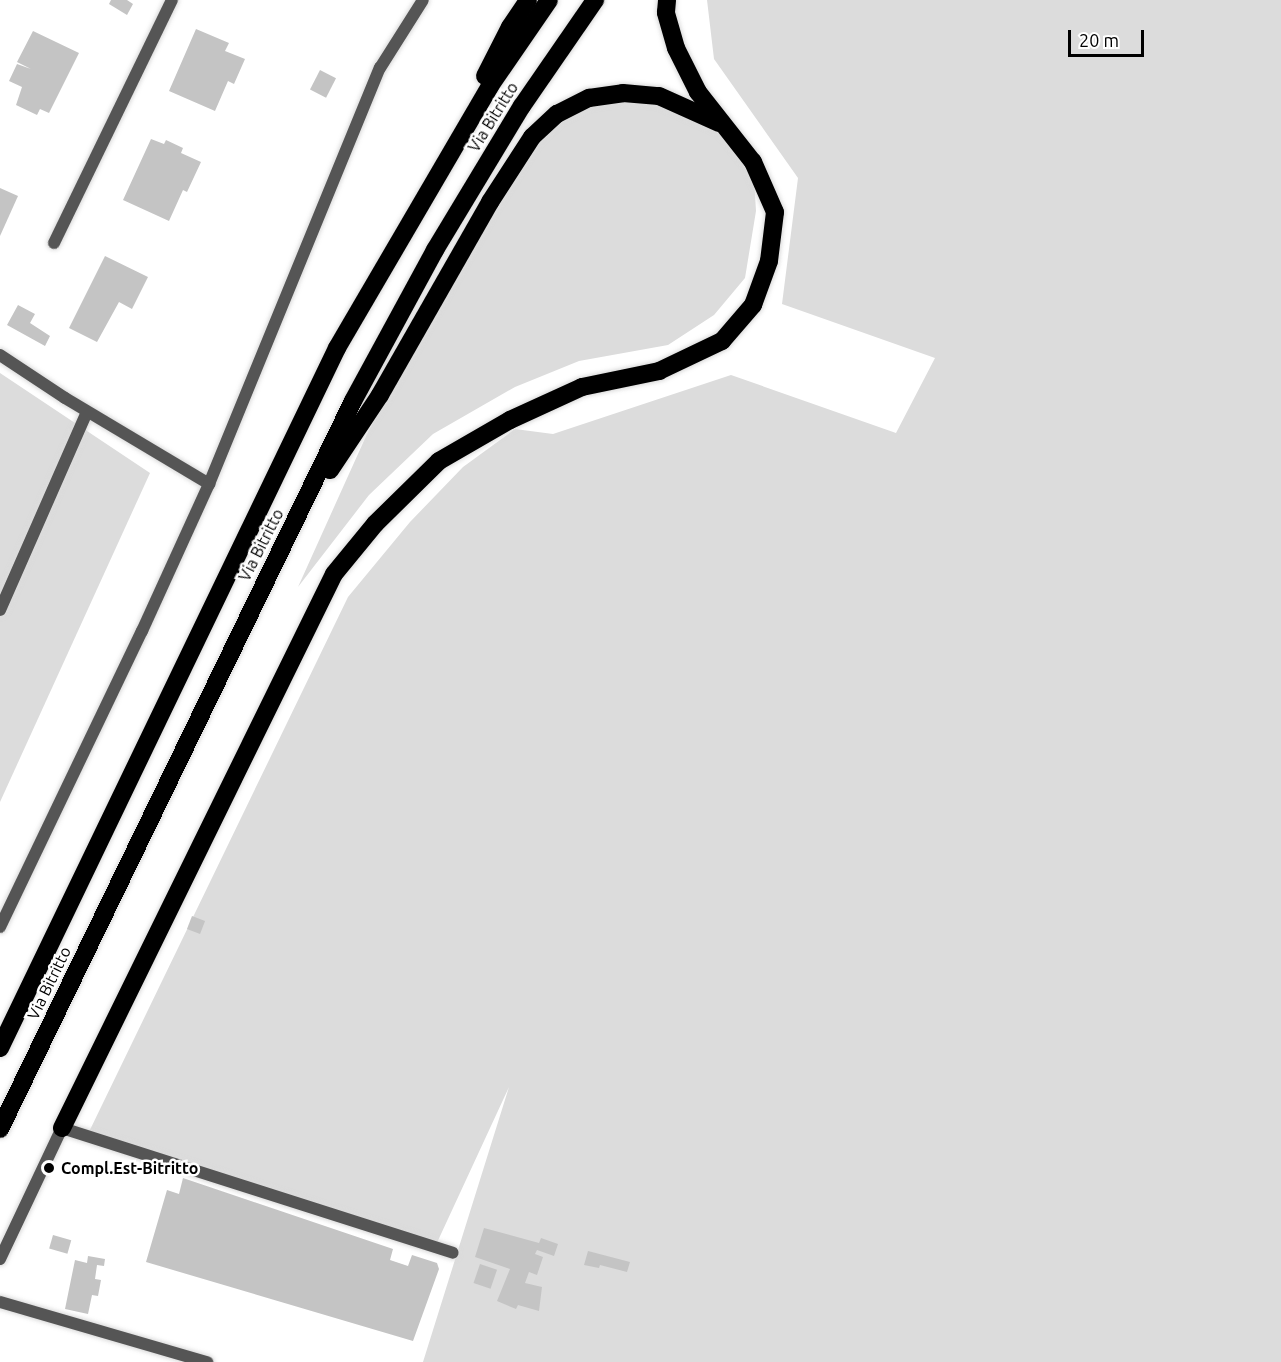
<!DOCTYPE html>
<style>
body{margin:0}
#map{position:relative;width:1281px;height:1362px;overflow:hidden;background:#fff;font-family:Ubuntu,sans-serif}
div>[style]{position:absolute}
.green>*{inset:0;background:#dcdcdc}
.building>*{inset:0;background:#c4c4c4;transform-origin:0 0}
.roads{filter:drop-shadow(0 0 2px #dbdbdb) drop-shadow(0 0 2px #dbdbdb)}
.lane>*{height:12px;margin:-6px;padding:0 6px;transform-origin:6px;border-radius:6px;background:#555}
.street>*{height:12px;margin:-6px;padding:0 6px;transform-origin:6px;border-radius:6px;background:#555}
.highway>*{height:18px;margin:-9px;padding:0 9px;transform-origin:9px;border-radius:9px;background:#000}
.dots>*{width:16px;height:16px;translate:-50% -50%;box-sizing:border-box;border:3px solid #fff;border-radius:50%}
span{translate:-50% -50%;white-space:nowrap;text-align:center;line-height:1.15;-webkit-text-stroke:5px #fff;paint-order:stroke}
.street-label{font-size:16px;color:#000}
.poi-label{font-size:16px;color:#000;font-weight:700}
.left{translate:0 -50%;text-align:left}
.scale{position:absolute;left:1068px;top:30px;width:76px;height:27px;box-sizing:border-box;border:3px solid #000;border-top:0;padding-left:8px;font-size:18px;line-height:21px;white-space:nowrap;color:#000;-webkit-text-stroke:4px #fff;paint-order:stroke}
</style>
<div id="map">
<div class="green">
<div style="clip-path:polygon(707px 0,1281px 0,1281px 1362px,423px 1362px,509px 1087px,435px 1247px,87px 1136px,348px 597px,410px 522px,463px 467px,515px 429px,553px 434px,731px 375px,896px 433px,935px 358px,782px 304px,798px 178px,714px 59px)"></div>
<div style="clip-path:polygon(623px 93px,695px 110px,753px 162px,756px 211px,745px 278px,714px 315px,668px 345px,579px 361px,515px 387px,433px 434px,369px 495px,298px 587px,367px 434px,490px 202px,557px 114px)"></div>
<div style="clip-path:polygon(0 373px,150px 473px,0 802px)"></div>
</div>
<div class="building">
<div style="clip-path:polygon(111px 0,127px 0,133px 4px,127px 15px,109px 4px)"></div>
<div style="clip-path:polygon(196px 29px,229px 43px,225px 51px,245px 59px,234px 84px,228px 81px,215px 111px,169px 91px)"></div>
<div style="clip-path:polygon(33px 31px,79px 53px,49px 113px,40px 109px,37px 115px,16px 105px,22px 87px,9px 81px,17px 64px,31px 69px,17px 62px)"></div>
<div style="left:320px;top:70px;width:18px;height:22px;rotate:27deg"></div>
<div style="clip-path:polygon(151px 139px,164px 144px,166px 140px,183px 148px,181px 153px,201px 162px,187px 192px,183px 190px,169px 221px,123px 200px)"></div>
<div style="clip-path:polygon(0 188px,18px 196px,0 236px)"></div>
<div style="clip-path:polygon(105px 256px,148px 277px,132px 309px,119px 302px,97px 342px,69px 328px)"></div>
<div style="clip-path:polygon(18px 305px,35px 314px,30px 323px,50px 336px,45px 346px,7px 325px)"></div>
<div style="left:192px;top:916px;width:14px;height:14px;rotate:21deg"></div>
<div style="clip-path:polygon(183px 1178px,393px 1249px,390px 1260px,408px 1266px,412px 1255px,437px 1263px,439px 1269px,413px 1341px,146px 1262px,167px 1190px,179px 1194px)"></div>
<div style="clip-path:polygon(484px 1228px,539px 1243px,541px 1238px,558px 1244px,554px 1256px,537px 1250px,535px 1254px,543px 1257px,537px 1275px,529px 1272px,525px 1283px,542px 1287px,539px 1311px,518px 1305px,516px 1309px,497px 1301px,510px 1269px,475px 1257px)"></div>
<div style="left:53px;top:1235px;width:19px;height:14px;rotate:16deg"></div>
<div style="clip-path:polygon(588px 1251px,630px 1262px,627px 1272px,600px 1265px,599px 1268px,584px 1265px)"></div>
<div style="clip-path:polygon(88px 1256px,105px 1259px,104px 1266px,97px 1265px,95px 1279px,101px 1280px,98px 1296px,92px 1295px,88px 1314px,65px 1309px,75px 1260px,87px 1263px)"></div>
<div style="left:480px;top:1264px;width:18px;height:20px;rotate:19deg"></div>
</div>
<div class="roads">
<div class="lane">
<div style="left:0;top:610px;width:216px;rotate:-66.3deg"></div>
<div style="left:62px;top:1128px;width:410px;rotate:17.7deg"></div>
<div style="left:0;top:1302px;width:216px;rotate:16.2deg"></div>
</div>
<div class="street">
<div style="left:54px;top:243px;width:270px;rotate:-64.1deg"></div>
<div style="left:0;top:355px;width:78px;rotate:33.5deg"></div>
<div style="left:65px;top:398px;width:168px;rotate:30.8deg"></div>
<div style="left:0;top:927px;width:328px;rotate:-64.4deg"></div>
<div style="left:142px;top:631px;width:162px;rotate:-65.5deg"></div>
<div style="left:209px;top:484px;width:450px;rotate:-67.7deg"></div>
<div style="left:380px;top:68px;width:80px;rotate:-57.7deg"></div>
<div style="left:0;top:1259px;width:145px;rotate:-64.7deg"></div>
</div>
<div class="highway">
<div style="left:485px;top:76px;width:55px;rotate:-63deg"></div>
<div style="left:510px;top:27px;width:32px;rotate:-56deg"></div>
<div style="left:330px;top:470px;width:90px;rotate:-56.3deg"></div>
<div style="left:380px;top:395px;width:222px;rotate:-60.3deg"></div>
<div style="left:490px;top:202px;width:77px;rotate:-57.1deg"></div>
<div style="left:532px;top:137px;width:34px;rotate:-43deg"></div>
<div style="left:557px;top:114px;width:36px;rotate:-27deg"></div>
<div style="left:589px;top:98px;width:34px;rotate:-8deg"></div>
<div style="left:623px;top:93px;width:36px;rotate:5deg"></div>
<div style="left:659px;top:96px;width:66px;rotate:24.2deg"></div>
<div style="left:0;top:1048px;width:777px;rotate:-64.29deg"></div>
<div style="left:337px;top:348px;width:303px;rotate:-59.7deg"></div>
<div style="left:490px;top:86px;width:104px;rotate:-55.5deg"></div>
<div style="left:62px;top:1128px;width:617px;rotate:-63.85deg"></div>
<div style="left:334px;top:574px;width:65px;rotate:-50.6deg"></div>
<div style="left:375px;top:524px;width:90px;rotate:-44.5deg"></div>
<div style="left:439px;top:461px;width:82px;rotate:-30deg"></div>
<div style="left:510px;top:420px;width:79px;rotate:-24.6deg"></div>
<div style="left:582px;top:387px;width:79px;rotate:-11.7deg"></div>
<div style="left:659px;top:371px;width:70px;rotate:-25.5deg"></div>
<div style="left:722px;top:341px;width:48px;rotate:-49.3deg"></div>
<div style="left:753px;top:305px;width:47px;rotate:-70deg"></div>
<div style="left:769px;top:261px;width:49px;rotate:-83deg"></div>
<div style="left:775px;top:212px;width:55px;rotate:-113.7deg"></div>
<div style="left:753px;top:162px;width:89px;rotate:-128.2deg"></div>
<div style="left:698px;top:92px;width:49px;rotate:-116.6deg"></div>
<div style="left:676px;top:48px;width:37px;rotate:-106deg"></div>
<div style="left:666px;top:12px;width:12px;rotate:-85deg"></div>
<div style="left:0;top:1129px;width:809px;rotate:-64.13deg"></div>
<div style="left:353px;top:401px;width:172px;rotate:-61.5deg"></div>
<div style="left:435px;top:250px;width:168px;rotate:-58.9deg"></div>
<div style="left:522px;top:106px;width:129px;rotate:-55.4deg"></div>
</div>
</div>
<div class="dots">
<div style="left:49px;top:1168px;background:#000"></div>
</div>
<div class="street-label">
<span style="left:493px;top:117px;rotate:-58deg">Via Bitritto</span>
<span style="left:261px;top:545px;rotate:-63deg">Via Bitritto</span>
<span style="left:49px;top:983px;rotate:-64deg">Via Bitritto</span>
</div>
<div class="poi-label">
<span class="left" style="left:61px;top:1168px">Compl.Est-Bitritto</span>
</div>
<div class="scale">20 m</div>
</div>
